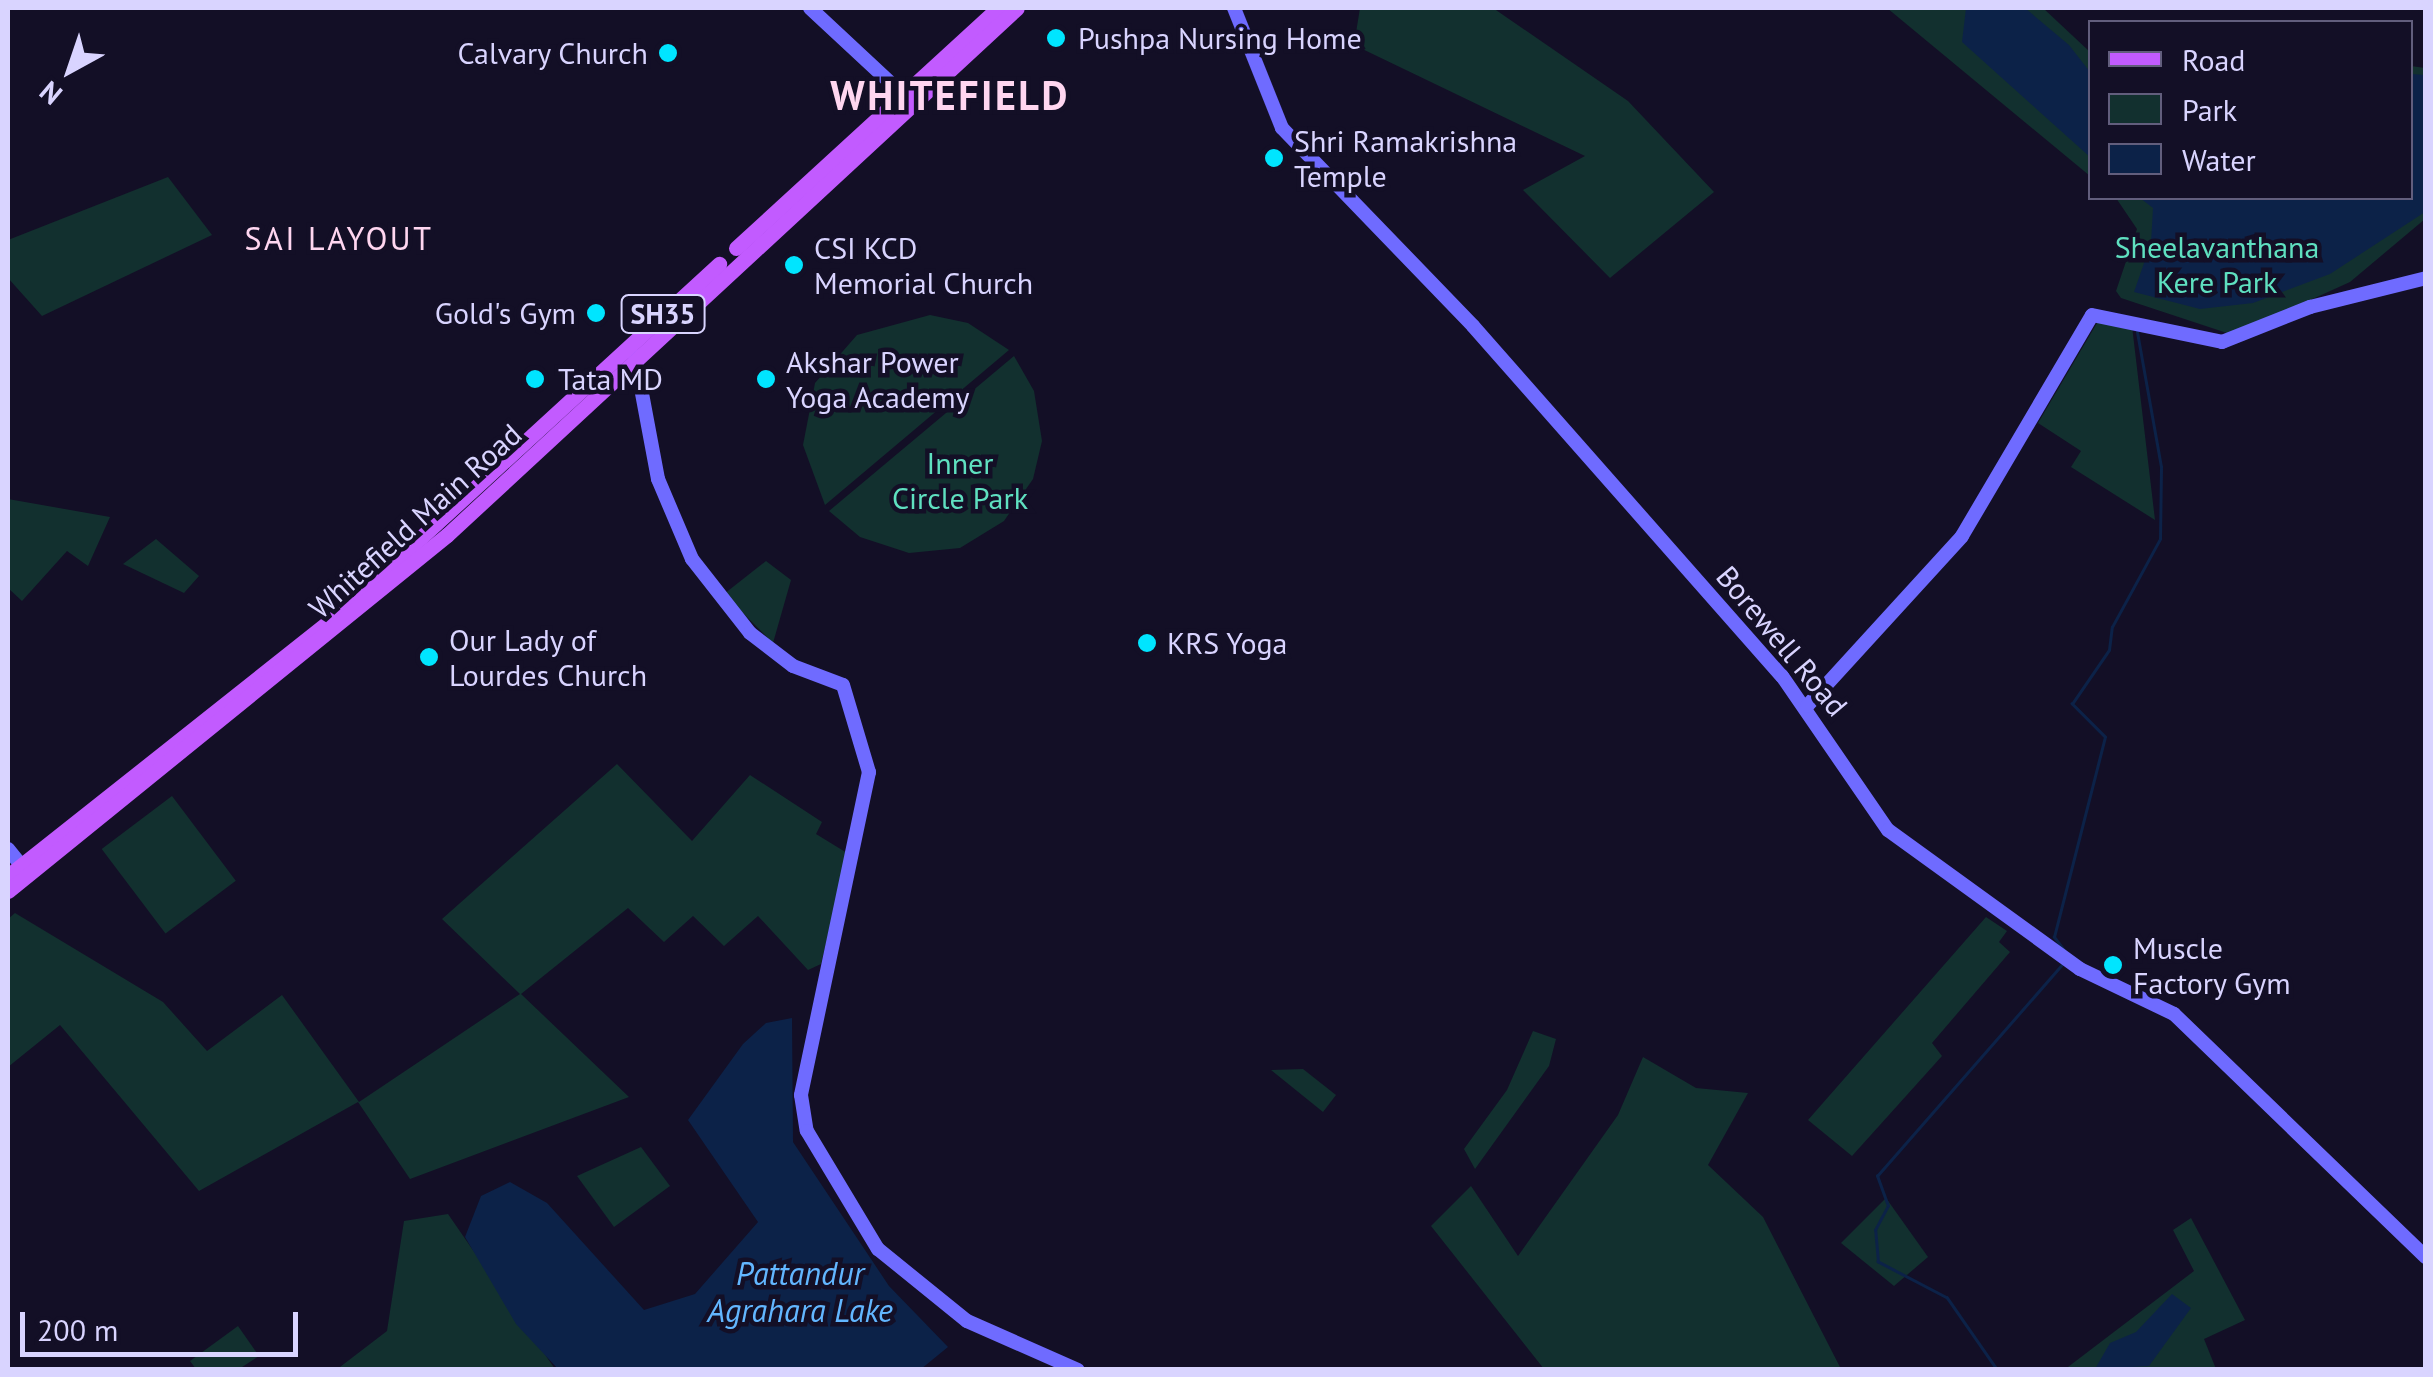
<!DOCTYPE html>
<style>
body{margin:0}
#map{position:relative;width:2433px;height:1377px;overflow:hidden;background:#130f26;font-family:"PT Sans",sans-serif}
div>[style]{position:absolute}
.green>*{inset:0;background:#12302f;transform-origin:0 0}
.water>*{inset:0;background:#0c2248}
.stream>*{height:2.5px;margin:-1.25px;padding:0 1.25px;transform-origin:1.25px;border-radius:1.25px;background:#0c2248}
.secondary>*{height:14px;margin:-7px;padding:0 7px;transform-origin:7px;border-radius:7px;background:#6f6bff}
.primary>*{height:15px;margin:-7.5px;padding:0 7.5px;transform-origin:7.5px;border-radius:7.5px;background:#c25bff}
.dots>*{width:28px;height:28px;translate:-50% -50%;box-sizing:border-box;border:5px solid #130f26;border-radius:50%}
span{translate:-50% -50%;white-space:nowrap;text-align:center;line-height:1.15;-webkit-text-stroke:9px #130f26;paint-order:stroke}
.shield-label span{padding:2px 8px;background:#130f26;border:2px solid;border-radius:8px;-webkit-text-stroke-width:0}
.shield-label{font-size:28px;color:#d9d4ff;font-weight:700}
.poi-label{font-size:30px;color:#d9d4ff}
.left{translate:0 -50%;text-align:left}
.right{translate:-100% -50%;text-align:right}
.park-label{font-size:30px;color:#5fe0c0}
.street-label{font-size:30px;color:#d9d4ff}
.neighbourhood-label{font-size:32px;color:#ffd6f0;letter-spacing:2.5px}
.water-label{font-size:32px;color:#62b6ff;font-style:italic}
.district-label{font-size:40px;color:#ffd6f0;font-weight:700;letter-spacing:2.5px}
.frame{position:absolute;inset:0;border:10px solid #d9d4ff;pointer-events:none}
.legend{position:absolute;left:2088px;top:20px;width:325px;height:180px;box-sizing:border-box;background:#130f26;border:2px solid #625e7d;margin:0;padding:12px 18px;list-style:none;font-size:30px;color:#d9d4ff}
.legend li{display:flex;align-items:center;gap:20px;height:50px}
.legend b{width:50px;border:2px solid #625e7d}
.north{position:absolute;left:20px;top:20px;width:100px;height:100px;-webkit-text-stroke:8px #130f26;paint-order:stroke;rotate:220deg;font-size:28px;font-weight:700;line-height:40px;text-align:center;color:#d9d4ff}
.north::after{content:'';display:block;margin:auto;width:35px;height:45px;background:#d9d4ff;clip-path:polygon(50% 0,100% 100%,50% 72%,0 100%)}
.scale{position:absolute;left:20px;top:1312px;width:278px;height:45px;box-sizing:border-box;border:5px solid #d9d4ff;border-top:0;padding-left:12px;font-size:30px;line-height:35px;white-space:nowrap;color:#d9d4ff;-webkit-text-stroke:8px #130f26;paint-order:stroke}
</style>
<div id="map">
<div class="green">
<div style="clip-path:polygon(1360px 8px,1493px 8px,1628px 101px,1714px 192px,1610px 278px,1523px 190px,1585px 156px,1354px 45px)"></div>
<div style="clip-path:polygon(1887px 8px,2043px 8px,2090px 52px,2090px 176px)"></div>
<div style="clip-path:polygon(2411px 66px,2425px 68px,2425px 219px,2350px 282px,2233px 335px,2121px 298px,2116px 291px,2137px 229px,2116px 198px,2410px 198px)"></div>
<div style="clip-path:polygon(168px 177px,212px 235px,42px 316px,8px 278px,8px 240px)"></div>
<div style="clip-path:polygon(930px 315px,968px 323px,1009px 350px,825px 505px,803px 445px,815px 383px,857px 335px)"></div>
<div style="clip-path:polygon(2109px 319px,2132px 326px,2155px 520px,2071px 467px,2081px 451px,2038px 423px,2097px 323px)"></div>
<div style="clip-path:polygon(1014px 356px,1034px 391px,1042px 441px,1033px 479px,1004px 521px,960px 548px,909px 553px,860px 537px,829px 511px)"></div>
<div style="clip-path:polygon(8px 499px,110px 517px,88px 566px,67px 551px,22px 601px,8px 588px)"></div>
<div style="clip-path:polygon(156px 539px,199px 576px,184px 593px,123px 564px)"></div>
<div style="clip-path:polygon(766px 561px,791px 580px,773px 643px,724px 594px)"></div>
<div style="clip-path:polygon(617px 764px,692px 841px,750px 775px,822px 822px,816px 834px,847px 853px,821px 964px,808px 970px,758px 916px,724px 946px,693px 916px,664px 942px,628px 908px,521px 994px,629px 1097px,410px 1179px,358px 1102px,199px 1191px,60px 1025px,8px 1067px,8px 919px,15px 913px,163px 1002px,207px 1051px,282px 995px,359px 1102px,520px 994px,442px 919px)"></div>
<div style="left:172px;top:796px;width:106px;height:88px;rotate:53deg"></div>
<div style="clip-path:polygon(1986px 917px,2007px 931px,1999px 942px,2010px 952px,1932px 1043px,1942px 1056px,1852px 1156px,1808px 1120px)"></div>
<div style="clip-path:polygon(1533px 1031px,1556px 1039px,1549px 1066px,1475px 1169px,1464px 1149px,1507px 1090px)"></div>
<div style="clip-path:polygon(1643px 1057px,1696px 1088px,1748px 1093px,1708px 1165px,1763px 1217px,1841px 1369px,1544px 1369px,1431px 1226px,1471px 1186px,1518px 1256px,1618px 1115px)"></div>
<div style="clip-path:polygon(1303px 1069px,1336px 1095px,1323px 1112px,1271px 1070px)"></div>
<div style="clip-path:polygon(641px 1147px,670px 1186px,614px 1227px,577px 1176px)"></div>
<div style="clip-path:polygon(1886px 1198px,1928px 1257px,1894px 1286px,1841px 1243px)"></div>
<div style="clip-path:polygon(448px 1214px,555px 1369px,336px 1370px,387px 1331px,404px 1221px)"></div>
<div style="clip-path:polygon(2191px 1218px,2245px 1320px,2204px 1339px,2216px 1369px,2064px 1370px,2194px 1271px,2173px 1230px)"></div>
<div style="clip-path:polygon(238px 1326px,259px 1356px,239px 1369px,196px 1369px,190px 1361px)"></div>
</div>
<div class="water">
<div style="clip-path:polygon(1966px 8px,2025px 8px,2069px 45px,2090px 72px,2090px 157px,1962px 42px)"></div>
<div style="clip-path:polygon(2411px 74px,2425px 75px,2425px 212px,2330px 274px,2253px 303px,2200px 309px,2134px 292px,2151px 243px,2153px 208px,2140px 198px,2410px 198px)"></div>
<div style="clip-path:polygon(792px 1018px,793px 1142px,889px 1286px,948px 1347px,921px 1369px,558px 1369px,516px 1324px,465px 1237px,481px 1196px,510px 1182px,547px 1203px,644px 1310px,695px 1294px,758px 1222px,688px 1120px,743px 1044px,766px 1023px)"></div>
<div style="clip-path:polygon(2172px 1294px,2191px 1308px,2149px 1366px,2095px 1369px,2110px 1343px,2136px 1332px)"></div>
</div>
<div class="stream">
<div style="left:2066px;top:953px;width:20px;rotate:-127deg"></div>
<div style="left:2054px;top:937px;width:206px;rotate:-75.7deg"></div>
<div style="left:2105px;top:737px;width:47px;rotate:-135deg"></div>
<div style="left:2072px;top:704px;width:65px;rotate:-55.6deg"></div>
<div style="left:2109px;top:650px;width:23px;rotate:-83deg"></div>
<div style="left:2112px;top:627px;width:100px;rotate:-61.4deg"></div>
<div style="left:2160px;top:539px;width:72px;rotate:-89.2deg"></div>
<div style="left:2161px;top:467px;width:137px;rotate:-100.1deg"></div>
<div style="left:1997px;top:1370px;width:88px;rotate:-124.8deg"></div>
<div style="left:1947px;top:1298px;width:78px;rotate:-152.4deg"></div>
<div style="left:1878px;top:1262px;width:32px;rotate:-95deg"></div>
<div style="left:1875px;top:1230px;width:27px;rotate:-62deg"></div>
<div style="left:1888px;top:1206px;width:32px;rotate:-110deg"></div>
<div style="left:1877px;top:1176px;width:281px;rotate:-48.8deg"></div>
</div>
<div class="secondary">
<div style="left:810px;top:8px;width:137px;rotate:42.9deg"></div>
<div style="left:1234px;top:8px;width:129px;rotate:68.2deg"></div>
<div style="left:1282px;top:128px;width:275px;rotate:46deg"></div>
<div style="left:1473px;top:326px;width:467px;rotate:48.6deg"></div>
<div style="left:1782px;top:676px;width:187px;rotate:55.5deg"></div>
<div style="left:1888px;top:830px;width:237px;rotate:35.9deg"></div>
<div style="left:2080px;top:969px;width:104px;rotate:25.6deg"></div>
<div style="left:2174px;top:1014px;width:350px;rotate:44deg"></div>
<div style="left:635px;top:356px;width:125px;rotate:79.4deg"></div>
<div style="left:658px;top:479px;width:87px;rotate:67deg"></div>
<div style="left:692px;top:559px;width:94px;rotate:51.9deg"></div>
<div style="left:750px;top:633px;width:54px;rotate:37.5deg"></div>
<div style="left:793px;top:666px;width:53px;rotate:20.8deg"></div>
<div style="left:843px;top:685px;width:91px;rotate:73.4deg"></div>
<div style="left:869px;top:772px;width:330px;rotate:101.9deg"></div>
<div style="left:801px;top:1095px;width:36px;rotate:81deg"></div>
<div style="left:807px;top:1131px;width:138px;rotate:59deg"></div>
<div style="left:878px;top:1249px;width:114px;rotate:39deg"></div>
<div style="left:967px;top:1321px;width:121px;rotate:23.8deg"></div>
<div style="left:1807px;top:706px;width:230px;rotate:-47.6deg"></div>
<div style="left:1962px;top:536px;width:256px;rotate:-59.5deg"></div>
<div style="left:2092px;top:315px;width:133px;rotate:11.7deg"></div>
<div style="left:2222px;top:342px;width:95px;rotate:-21.7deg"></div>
<div style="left:2310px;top:307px;width:120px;rotate:-14deg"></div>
<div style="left:8px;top:849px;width:32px;rotate:51deg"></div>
</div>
<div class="primary">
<div style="left:736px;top:248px;width:355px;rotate:-42.5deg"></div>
<div style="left:8px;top:876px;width:415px;rotate:-38.4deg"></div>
<div style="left:333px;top:618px;width:524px;rotate:-42.52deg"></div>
<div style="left:8px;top:891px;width:565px;rotate:-39.04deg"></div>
<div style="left:447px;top:535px;width:776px;rotate:-42.76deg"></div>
</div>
<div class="dots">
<div style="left:1056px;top:38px;background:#00e5ff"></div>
<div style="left:668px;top:53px;background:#00e5ff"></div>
<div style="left:1274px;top:158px;background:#00e5ff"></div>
<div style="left:794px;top:265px;background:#00e5ff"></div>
<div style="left:596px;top:313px;background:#00e5ff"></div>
<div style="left:535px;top:379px;background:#00e5ff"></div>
<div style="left:766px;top:379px;background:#00e5ff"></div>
<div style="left:1147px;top:643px;background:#00e5ff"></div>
<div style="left:429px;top:657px;background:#00e5ff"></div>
<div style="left:2113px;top:965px;background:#00e5ff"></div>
</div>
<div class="shield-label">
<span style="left:663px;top:314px">SH35</span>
</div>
<div class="poi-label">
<span class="left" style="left:1078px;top:38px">Pushpa Nursing Home</span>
<span class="right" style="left:648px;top:53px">Calvary Church</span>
<span class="left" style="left:1294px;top:158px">Shri Ramakrishna<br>Temple</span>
<span class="left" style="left:814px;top:265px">CSI KCD<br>Memorial Church</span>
<span class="right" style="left:576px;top:313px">Gold's Gym</span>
<span class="left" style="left:786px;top:379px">Akshar Power<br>Yoga Academy</span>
<span class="left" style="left:558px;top:379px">Tata MD</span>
<span class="left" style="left:449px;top:657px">Our Lady of<br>Lourdes Church</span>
<span class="left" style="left:1167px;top:643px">KRS Yoga</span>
<span class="left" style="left:2133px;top:965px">Muscle<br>Factory Gym</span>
</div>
<div class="park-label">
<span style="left:2217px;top:264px">Sheelavanthana<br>Kere Park</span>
<span style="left:960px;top:480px">Inner<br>Circle Park</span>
</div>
<div class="street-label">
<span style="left:415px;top:521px;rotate:-42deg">Whitefield Main Road</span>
<span style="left:1782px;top:641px;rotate:50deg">Borewell Road</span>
</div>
<div class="neighbourhood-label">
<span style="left:339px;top:238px">SAI LAYOUT</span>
</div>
<div class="water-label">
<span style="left:800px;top:1292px">Pattandur<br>Agrahara Lake</span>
</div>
<div class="district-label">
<span style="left:950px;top:95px">WHITEFIELD</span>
</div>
<div class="frame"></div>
<ul class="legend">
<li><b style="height:12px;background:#c25bff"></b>Road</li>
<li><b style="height:28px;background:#12302f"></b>Park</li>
<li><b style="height:28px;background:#0c2248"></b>Water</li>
</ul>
<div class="north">N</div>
<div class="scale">200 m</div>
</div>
